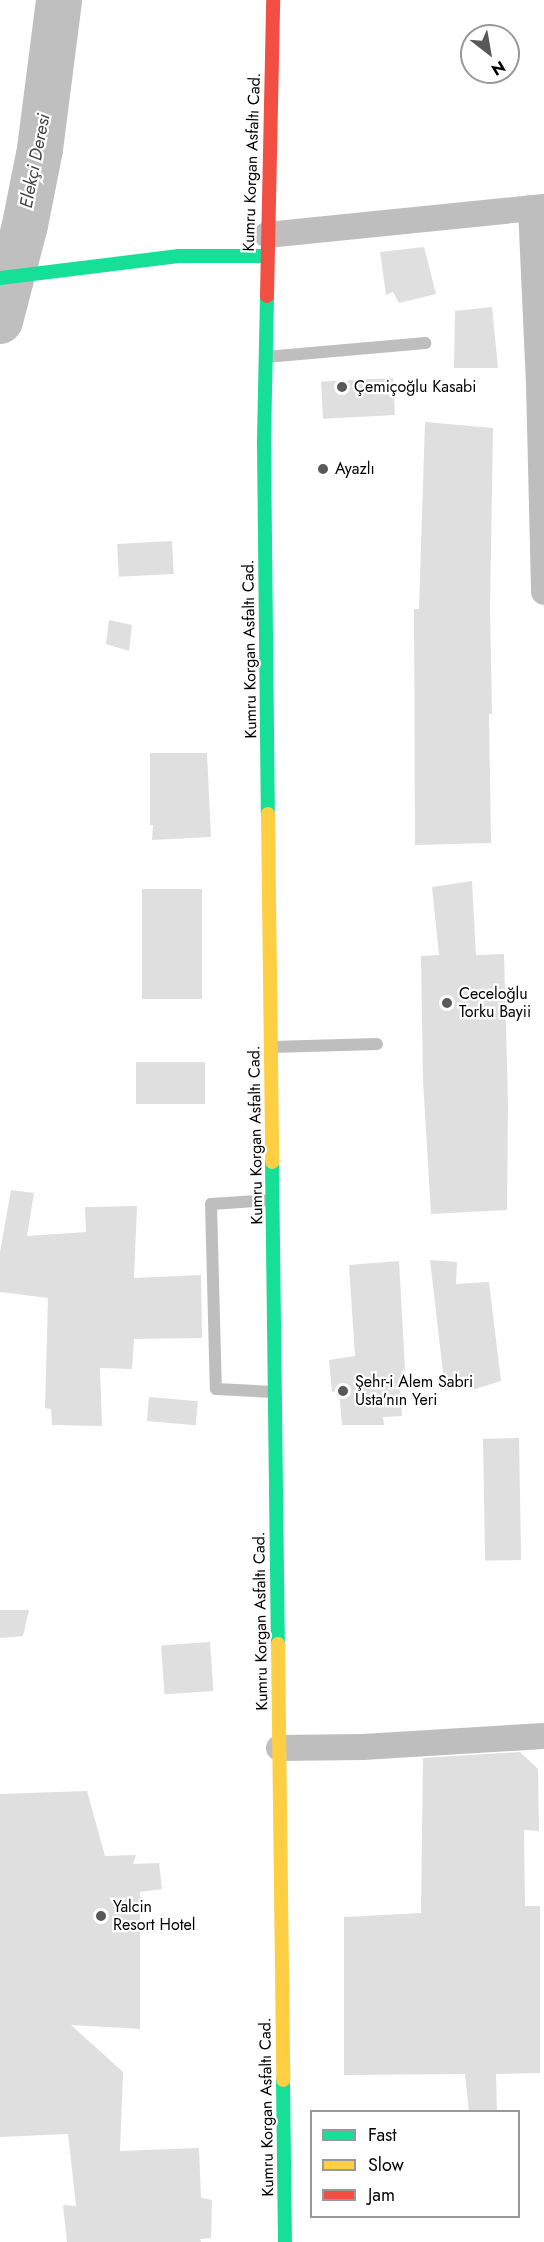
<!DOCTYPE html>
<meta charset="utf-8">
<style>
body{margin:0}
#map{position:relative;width:544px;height:2242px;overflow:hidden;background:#fff;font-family:Jost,sans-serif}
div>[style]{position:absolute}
.river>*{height:46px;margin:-23px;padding:0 23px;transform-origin:23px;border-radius:23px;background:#bfbfbf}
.building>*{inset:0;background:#dfdfdf;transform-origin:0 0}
.lane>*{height:12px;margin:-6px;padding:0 6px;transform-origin:6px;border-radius:6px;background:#bebebe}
.street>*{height:26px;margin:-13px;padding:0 13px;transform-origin:13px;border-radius:13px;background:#bebebe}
.fast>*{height:14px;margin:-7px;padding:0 7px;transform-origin:7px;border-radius:7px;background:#16e098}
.slow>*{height:14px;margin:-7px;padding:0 7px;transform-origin:7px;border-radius:7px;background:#ffcf43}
.jam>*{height:14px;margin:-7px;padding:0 7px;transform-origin:7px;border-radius:7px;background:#f24e42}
.dots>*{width:16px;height:16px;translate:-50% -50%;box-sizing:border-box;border:3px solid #fff;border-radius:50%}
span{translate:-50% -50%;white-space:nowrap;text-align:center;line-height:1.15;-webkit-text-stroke:4.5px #fff;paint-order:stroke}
.street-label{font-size:16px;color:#000}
.poi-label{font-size:16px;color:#000}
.left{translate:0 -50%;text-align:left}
.water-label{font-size:18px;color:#444;font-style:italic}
.legend{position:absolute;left:310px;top:2110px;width:210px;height:108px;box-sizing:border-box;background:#fff;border:2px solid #999;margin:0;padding:8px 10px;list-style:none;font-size:18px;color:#000}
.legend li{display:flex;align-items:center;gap:12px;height:30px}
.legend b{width:30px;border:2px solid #999}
.north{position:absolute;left:460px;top:24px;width:60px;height:60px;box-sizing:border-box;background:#fff;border:2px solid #999;border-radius:50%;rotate:149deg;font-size:16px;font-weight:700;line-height:24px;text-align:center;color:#000}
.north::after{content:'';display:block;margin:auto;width:21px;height:27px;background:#595959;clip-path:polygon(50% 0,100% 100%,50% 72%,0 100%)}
</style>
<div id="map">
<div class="river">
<div style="left:0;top:321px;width:99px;rotate:-75.4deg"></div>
<div style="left:25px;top:225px;width:77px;rotate:-78.8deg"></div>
<div style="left:40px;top:149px;width:150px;rotate:-82.7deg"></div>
</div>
<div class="building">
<div style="clip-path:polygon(424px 247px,436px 294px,399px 303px,393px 292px,386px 295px,380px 252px)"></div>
<div style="clip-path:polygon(492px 307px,498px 368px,454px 368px,455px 311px)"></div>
<div style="left:393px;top:378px;width:37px;height:72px;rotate:87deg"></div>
<div style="clip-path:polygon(425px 422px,493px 428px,490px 608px,492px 714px,489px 714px,491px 843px,415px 845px,414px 609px,419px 609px)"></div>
<div style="left:172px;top:541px;width:33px;height:55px;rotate:87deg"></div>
<div style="clip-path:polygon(109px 620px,132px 625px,129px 651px,106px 644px)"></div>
<div style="clip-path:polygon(150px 753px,207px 753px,211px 837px,152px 840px,153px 825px,150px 825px)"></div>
<div style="clip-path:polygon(472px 881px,476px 955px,504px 954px,508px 1104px,507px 1210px,431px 1214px,423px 1080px,421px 956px,439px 955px,432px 887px)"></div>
<div style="left:142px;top:889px;width:60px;height:110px"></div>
<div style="left:205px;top:1062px;width:42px;height:69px;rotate:90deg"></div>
<div style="clip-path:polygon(11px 1190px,34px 1193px,27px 1236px,86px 1232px,85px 1207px,137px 1206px,134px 1278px,201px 1275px,202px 1338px,134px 1339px,132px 1369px,100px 1368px,102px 1426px,52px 1425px,51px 1409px,45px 1408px,48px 1298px,0 1292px,0 1252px)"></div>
<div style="clip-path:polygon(430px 1260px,457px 1262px,456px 1284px,489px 1282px,501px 1381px,472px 1390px,471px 1387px,445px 1390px)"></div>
<div style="clip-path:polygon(399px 1261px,406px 1386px,400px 1386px,402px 1416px,383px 1417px,384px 1425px,342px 1425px,339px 1390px,332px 1392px,329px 1360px,355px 1356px,349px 1265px)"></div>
<div style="left:149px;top:1397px;width:49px;height:24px;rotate:5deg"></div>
<div style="left:519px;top:1438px;width:122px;height:36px;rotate:89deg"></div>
<div style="clip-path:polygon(0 1610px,29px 1610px,23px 1636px,0 1638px)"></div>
<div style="left:210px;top:1642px;width:49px;height:49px;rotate:86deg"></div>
<div style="clip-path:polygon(520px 1752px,538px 1769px,539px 1831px,524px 1830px,525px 1906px,540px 1906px,540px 2073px,496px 2074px,497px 2112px,469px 2112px,465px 2074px,344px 2075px,344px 1917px,421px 1913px,423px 1758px)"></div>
<div style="clip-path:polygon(87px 1791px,105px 1856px,136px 1855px,133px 1864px,159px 1863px,162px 1889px,140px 1892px,140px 2029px,71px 2025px,123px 2072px,120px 2151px,199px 2148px,201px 2198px,212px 2200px,211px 2238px,200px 2239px,201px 2242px,67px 2242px,63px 2205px,76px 2206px,68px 2134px,0 2137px,0 1794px)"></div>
</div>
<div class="lane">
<div style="left:266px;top:357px;width:160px;rotate:-5deg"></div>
<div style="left:272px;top:1047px;width:105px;rotate:-1.6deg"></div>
<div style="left:272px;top:1200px;width:61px;rotate:176.2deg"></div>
<div style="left:211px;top:1204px;width:185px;rotate:88.5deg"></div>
<div style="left:216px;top:1389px;width:57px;rotate:3deg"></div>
</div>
<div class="street">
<div style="left:531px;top:208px;width:176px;rotate:87.4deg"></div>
<div style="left:539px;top:384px;width:208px;rotate:88.6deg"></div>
<div style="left:267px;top:235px;width:278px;rotate:-5.8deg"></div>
<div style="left:279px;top:1748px;width:84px;rotate:-0.7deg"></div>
<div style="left:363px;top:1747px;width:181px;rotate:-3.5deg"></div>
</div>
<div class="fast">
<div style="left:0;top:278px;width:180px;rotate:-7deg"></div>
<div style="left:179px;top:256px;width:87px"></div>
<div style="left:267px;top:296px;width:149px;rotate:91.2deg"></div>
<div style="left:264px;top:445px;width:369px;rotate:89.4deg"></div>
<div style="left:272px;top:1162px;width:482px;rotate:89.3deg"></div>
<div style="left:283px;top:2080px;width:162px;rotate:89.3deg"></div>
</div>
<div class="slow">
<div style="left:268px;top:814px;width:348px;rotate:89.3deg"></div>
<div style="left:278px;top:1644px;width:436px;rotate:89.3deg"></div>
</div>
<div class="jam">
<div style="left:267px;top:296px;width:296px;rotate:-88.8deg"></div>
</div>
<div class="dots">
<div style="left:342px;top:387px;background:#595959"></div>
<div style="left:323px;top:469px;background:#595959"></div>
<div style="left:447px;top:1003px;background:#595959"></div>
<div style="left:343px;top:1391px;background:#595959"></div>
<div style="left:101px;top:1916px;background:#595959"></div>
</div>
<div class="street-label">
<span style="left:252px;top:162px;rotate:-88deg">Kumru Korgan Asfaltı Cad.</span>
<span style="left:250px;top:649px;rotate:-91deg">Kumru Korgan Asfaltı Cad.</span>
<span style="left:256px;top:1135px;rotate:-91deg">Kumru Korgan Asfaltı Cad.</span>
<span style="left:261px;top:1621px;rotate:-91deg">Kumru Korgan Asfaltı Cad.</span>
<span style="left:267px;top:2107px;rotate:-91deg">Kumru Korgan Asfaltı Cad.</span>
</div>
<div class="poi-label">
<span class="left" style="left:354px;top:387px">Çemiçoğlu Kasabi</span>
<span class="left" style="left:335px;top:469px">Ayazlı</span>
<span class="left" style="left:459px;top:1003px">Ceceloğlu<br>Torku Bayii</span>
<span class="left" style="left:355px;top:1391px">Şehr-i Alem Sabri<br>Usta'nın Yeri</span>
<span class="left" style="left:113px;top:1916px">Yalcin<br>Resort Hotel</span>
</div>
<div class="water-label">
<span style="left:35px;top:161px;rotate:-79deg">Elekçi Deresi</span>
</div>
<ul class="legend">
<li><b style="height:8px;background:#16e098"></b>Fast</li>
<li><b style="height:8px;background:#ffcf43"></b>Slow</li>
<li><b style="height:8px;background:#f24e42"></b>Jam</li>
</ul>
<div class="north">N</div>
</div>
